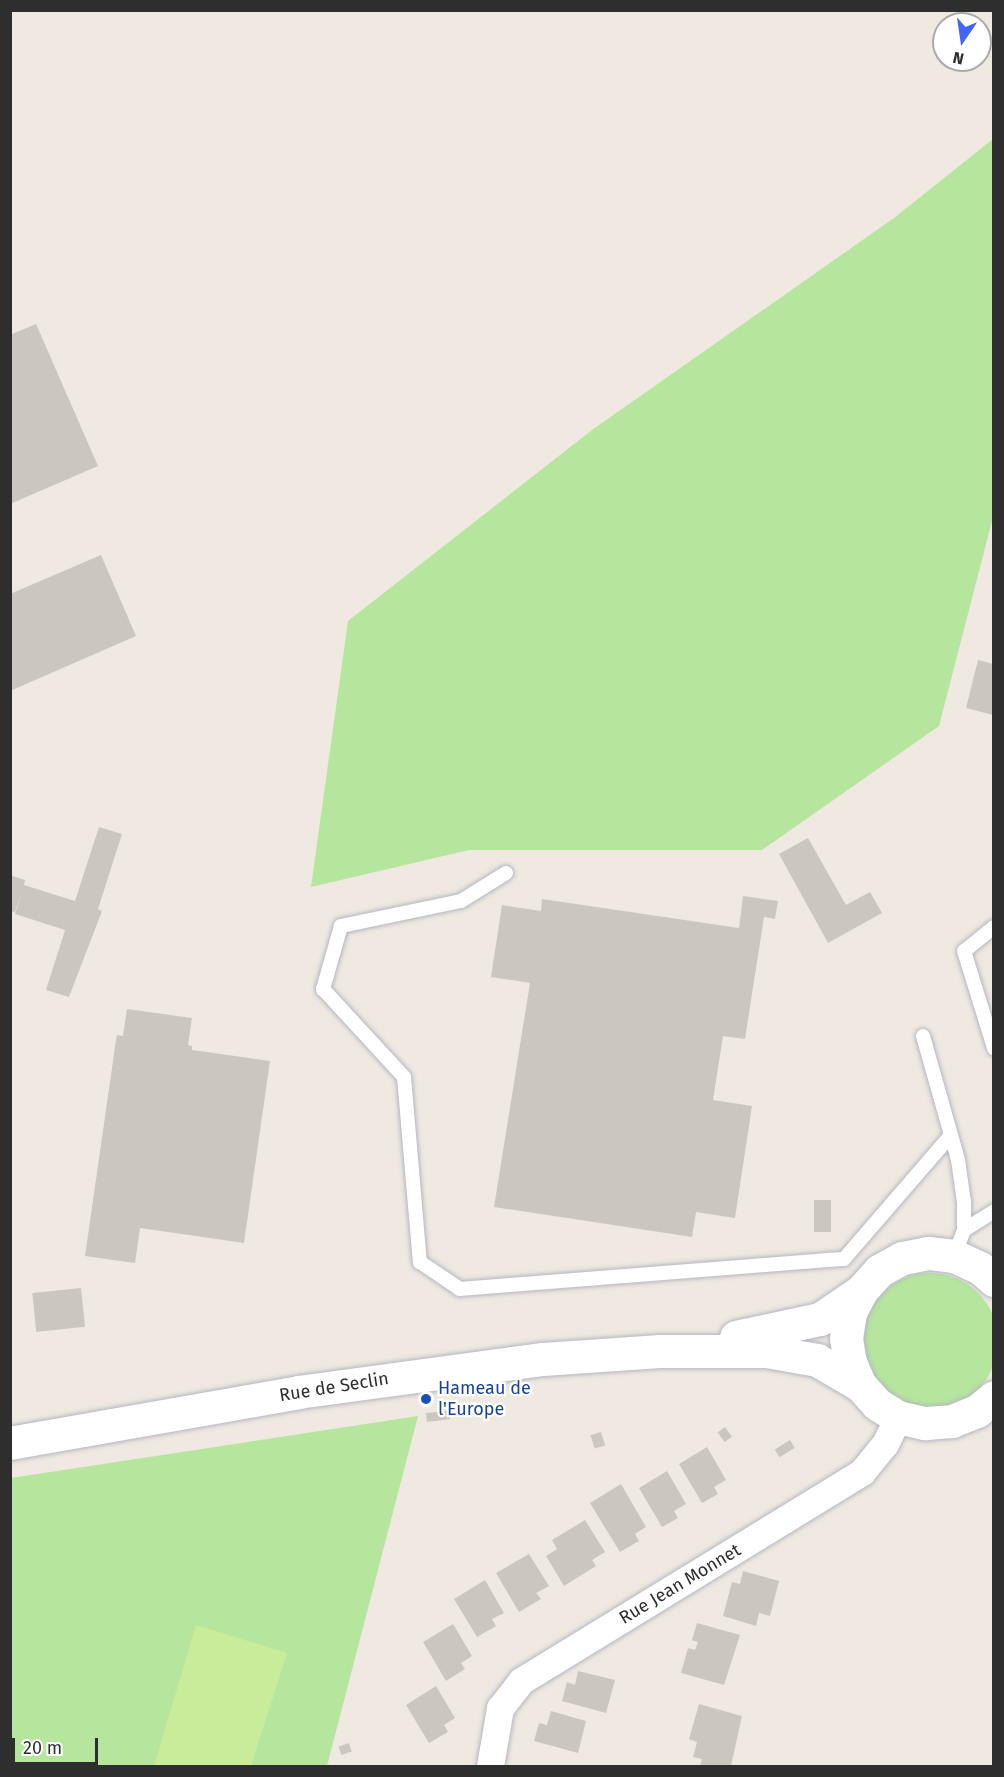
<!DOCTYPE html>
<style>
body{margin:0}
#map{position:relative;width:1004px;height:1777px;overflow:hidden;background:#efe9e1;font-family:"Fira Sans",sans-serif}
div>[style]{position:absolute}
.green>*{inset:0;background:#b6e59e}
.round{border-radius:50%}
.pitch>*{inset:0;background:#c9ec9a}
.building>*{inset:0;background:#cbc7bf;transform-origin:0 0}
.roads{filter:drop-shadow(0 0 2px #b4b7c1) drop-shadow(0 0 2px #b4b7c1)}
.lane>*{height:14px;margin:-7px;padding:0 7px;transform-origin:7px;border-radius:7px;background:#fff}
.street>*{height:27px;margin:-13.5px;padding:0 13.5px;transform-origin:13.5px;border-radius:13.5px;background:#fff}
.secondary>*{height:33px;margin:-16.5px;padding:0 16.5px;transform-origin:16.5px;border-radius:16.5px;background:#fff}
.dots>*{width:16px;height:16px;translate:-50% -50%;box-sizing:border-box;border:3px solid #fff;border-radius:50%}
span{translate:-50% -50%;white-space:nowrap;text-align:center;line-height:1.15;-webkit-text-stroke:4.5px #fff;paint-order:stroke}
.street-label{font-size:18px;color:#2e2e2e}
.transit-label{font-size:18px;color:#164399}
.left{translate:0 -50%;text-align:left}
.frame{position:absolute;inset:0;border:12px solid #2e2e2e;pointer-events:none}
.north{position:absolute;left:932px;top:12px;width:60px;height:60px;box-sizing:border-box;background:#fff;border:2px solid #ababab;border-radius:50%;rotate:193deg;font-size:16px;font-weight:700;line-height:24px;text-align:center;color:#2e2e2e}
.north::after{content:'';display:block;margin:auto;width:21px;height:27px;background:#4264fb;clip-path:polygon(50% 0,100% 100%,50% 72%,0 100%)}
.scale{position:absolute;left:12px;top:1738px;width:86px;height:27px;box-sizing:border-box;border:3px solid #2e2e2e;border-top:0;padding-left:8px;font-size:18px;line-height:21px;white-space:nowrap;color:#2e2e2e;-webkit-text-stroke:4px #fff;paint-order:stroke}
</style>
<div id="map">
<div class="green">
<div style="clip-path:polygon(993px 139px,993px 517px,939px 726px,762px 850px,469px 850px,311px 887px,348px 621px,592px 430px,894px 218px)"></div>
<div class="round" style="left:862px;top:1273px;width:136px;height:136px"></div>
<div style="clip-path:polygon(418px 1416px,327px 1766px,11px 1766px,11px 1478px)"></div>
</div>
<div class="pitch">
<div style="clip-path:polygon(196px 1625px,287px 1653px,251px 1766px,154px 1766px)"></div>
</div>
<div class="building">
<div style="clip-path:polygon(36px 324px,98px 466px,10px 504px,10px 335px)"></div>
<div style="clip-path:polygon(101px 555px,136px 636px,10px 691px,10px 594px)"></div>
<div style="clip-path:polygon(978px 660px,993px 664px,993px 715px,966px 708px)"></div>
<div style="clip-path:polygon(99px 827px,122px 834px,98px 909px,102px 911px,69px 997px,46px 990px,65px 930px,15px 914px,22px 892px,15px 912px,10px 911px,10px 875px,25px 880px,24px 885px,75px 901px)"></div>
<div style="clip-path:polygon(808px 838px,846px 905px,870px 892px,882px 913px,828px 943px,779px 854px)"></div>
<div style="clip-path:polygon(743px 896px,778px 901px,775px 919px,764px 917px,745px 1039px,723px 1036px,713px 1100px,752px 1106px,735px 1218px,696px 1212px,692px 1237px,494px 1207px,530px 983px,491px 977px,502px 905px,541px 911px,542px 899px,739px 928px)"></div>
<div style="clip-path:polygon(127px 1009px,192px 1018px,188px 1045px,192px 1046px,192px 1050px,270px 1061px,244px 1243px,140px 1228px,135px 1263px,85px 1256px,116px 1040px,117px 1035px,123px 1036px)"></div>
<div style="left:814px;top:1200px;width:17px;height:32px"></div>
<div style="left:81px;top:1288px;width:39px;height:49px;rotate:84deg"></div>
<div style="clip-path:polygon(448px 1411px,450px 1419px,427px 1422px,426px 1413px)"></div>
<div style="left:725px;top:1427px;width:12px;height:9px;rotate:55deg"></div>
<div style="left:601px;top:1432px;width:14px;height:11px;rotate:73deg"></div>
<div style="left:790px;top:1440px;width:9px;height:18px;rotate:58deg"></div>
<div style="clip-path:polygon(707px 1447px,726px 1480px,714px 1487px,718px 1494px,702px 1503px,679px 1464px)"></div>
<div style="clip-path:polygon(667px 1471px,686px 1504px,674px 1511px,678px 1518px,662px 1527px,639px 1488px)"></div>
<div style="clip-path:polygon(621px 1484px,646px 1527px,635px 1534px,639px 1541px,620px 1552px,590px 1503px)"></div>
<div style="clip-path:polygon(585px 1520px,605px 1552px,592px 1560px,596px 1566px,564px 1586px,546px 1556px,557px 1549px,552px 1540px)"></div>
<div style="clip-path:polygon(529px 1554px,549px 1586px,536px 1593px,541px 1599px,519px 1612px,496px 1573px)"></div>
<div style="clip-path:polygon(743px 1571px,779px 1581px,770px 1616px,759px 1613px,756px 1626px,723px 1616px,732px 1582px,740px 1584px)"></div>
<div style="clip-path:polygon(485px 1580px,504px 1613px,492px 1619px,496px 1626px,477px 1637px,454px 1599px)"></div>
<div style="clip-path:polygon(697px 1623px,740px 1635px,724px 1685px,681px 1673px,688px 1648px,695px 1650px,698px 1642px,692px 1640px)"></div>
<div style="clip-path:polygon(453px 1624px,472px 1656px,461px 1663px,465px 1669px,446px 1681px,423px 1642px)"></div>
<div style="clip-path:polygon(578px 1671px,615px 1680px,606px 1713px,562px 1701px,567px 1682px,575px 1685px)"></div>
<div style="clip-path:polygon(436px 1686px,455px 1718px,444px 1725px,448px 1732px,429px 1743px,406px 1705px)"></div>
<div style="clip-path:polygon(699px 1704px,742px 1716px,731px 1766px,700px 1766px,702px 1759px,693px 1757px,697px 1742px,689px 1739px)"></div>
<div style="clip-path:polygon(551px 1711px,586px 1721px,578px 1753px,534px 1741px,539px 1723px,547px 1725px)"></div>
<div style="left:349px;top:1743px;width:9px;height:11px;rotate:72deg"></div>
</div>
<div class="roads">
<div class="lane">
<div style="left:506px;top:873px;width:53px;rotate:148.1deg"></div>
<div style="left:461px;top:901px;width:123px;rotate:168.2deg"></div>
<div style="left:341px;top:926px;width:66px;rotate:105.9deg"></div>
<div style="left:323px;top:989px;width:120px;rotate:47.4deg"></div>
<div style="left:404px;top:1077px;width:186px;rotate:85.1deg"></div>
<div style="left:420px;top:1262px;width:48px;rotate:34deg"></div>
<div style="left:460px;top:1289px;width:385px;rotate:-4.5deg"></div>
<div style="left:844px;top:1259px;width:162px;rotate:-49.2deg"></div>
<div style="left:994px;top:927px;width:38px;rotate:141deg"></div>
<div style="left:964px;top:951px;width:102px;rotate:72.8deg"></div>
<div style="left:923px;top:1036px;width:129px;rotate:74.2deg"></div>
<div style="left:958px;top:1160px;width:42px;rotate:81.9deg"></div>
<div style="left:964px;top:1202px;width:28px;rotate:90deg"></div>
<div style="left:964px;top:1230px;width:28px;rotate:111deg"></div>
<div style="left:964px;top:1230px;width:36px;rotate:-32deg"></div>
</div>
<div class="street">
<div style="left:490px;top:1766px;width:59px;rotate:-80.2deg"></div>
<div style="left:500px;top:1708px;width:34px;rotate:-52deg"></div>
<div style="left:521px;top:1681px;width:400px;rotate:-31.5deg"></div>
<div style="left:862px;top:1472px;width:36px;rotate:-51deg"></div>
<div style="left:885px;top:1444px;width:30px;rotate:-64deg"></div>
</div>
<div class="secondary">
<div style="left:994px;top:1280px;width:18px;rotate:-139deg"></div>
<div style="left:980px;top:1268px;width:29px;rotate:-155deg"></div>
<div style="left:954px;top:1256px;width:26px;rotate:-173deg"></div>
<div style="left:928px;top:1253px;width:26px;rotate:169deg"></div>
<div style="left:902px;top:1258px;width:26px;rotate:151deg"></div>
<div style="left:879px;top:1271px;width:27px;rotate:132deg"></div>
<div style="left:861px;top:1291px;width:25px;rotate:117deg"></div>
<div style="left:850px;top:1313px;width:25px;rotate:99deg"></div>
<div style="left:846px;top:1338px;width:24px;rotate:81deg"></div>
<div style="left:850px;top:1362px;width:25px;rotate:67deg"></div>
<div style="left:860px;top:1385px;width:25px;rotate:48deg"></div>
<div style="left:877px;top:1404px;width:25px;rotate:32deg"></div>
<div style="left:898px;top:1417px;width:28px;rotate:13deg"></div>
<div style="left:925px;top:1423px;width:27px;rotate:-4deg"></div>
<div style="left:952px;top:1421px;width:27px;rotate:-22deg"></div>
<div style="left:977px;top:1411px;width:22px;rotate:-39deg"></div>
<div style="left:736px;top:1337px;width:86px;rotate:-12.1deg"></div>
<div style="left:820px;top:1319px;width:50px;rotate:-34.3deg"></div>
<div style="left:10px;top:1443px;width:292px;rotate:-10deg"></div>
<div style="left:298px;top:1392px;width:247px;rotate:-7.7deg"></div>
<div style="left:543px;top:1359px;width:117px;rotate:-3.9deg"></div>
<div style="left:660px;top:1351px;width:106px"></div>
<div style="left:766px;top:1351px;width:52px;rotate:10deg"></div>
<div style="left:817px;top:1360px;width:50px;rotate:30.2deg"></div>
</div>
</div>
<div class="dots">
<div style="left:426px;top:1399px;background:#1a4fb4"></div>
</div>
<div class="street-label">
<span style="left:334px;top:1387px;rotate:-9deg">Rue de Seclin</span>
<span style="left:680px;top:1584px;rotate:-31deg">Rue Jean Monnet</span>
</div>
<div class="transit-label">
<span class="left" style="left:438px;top:1399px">Hameau de<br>l'Europe</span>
</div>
<div class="frame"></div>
<div class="north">N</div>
<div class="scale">20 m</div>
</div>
